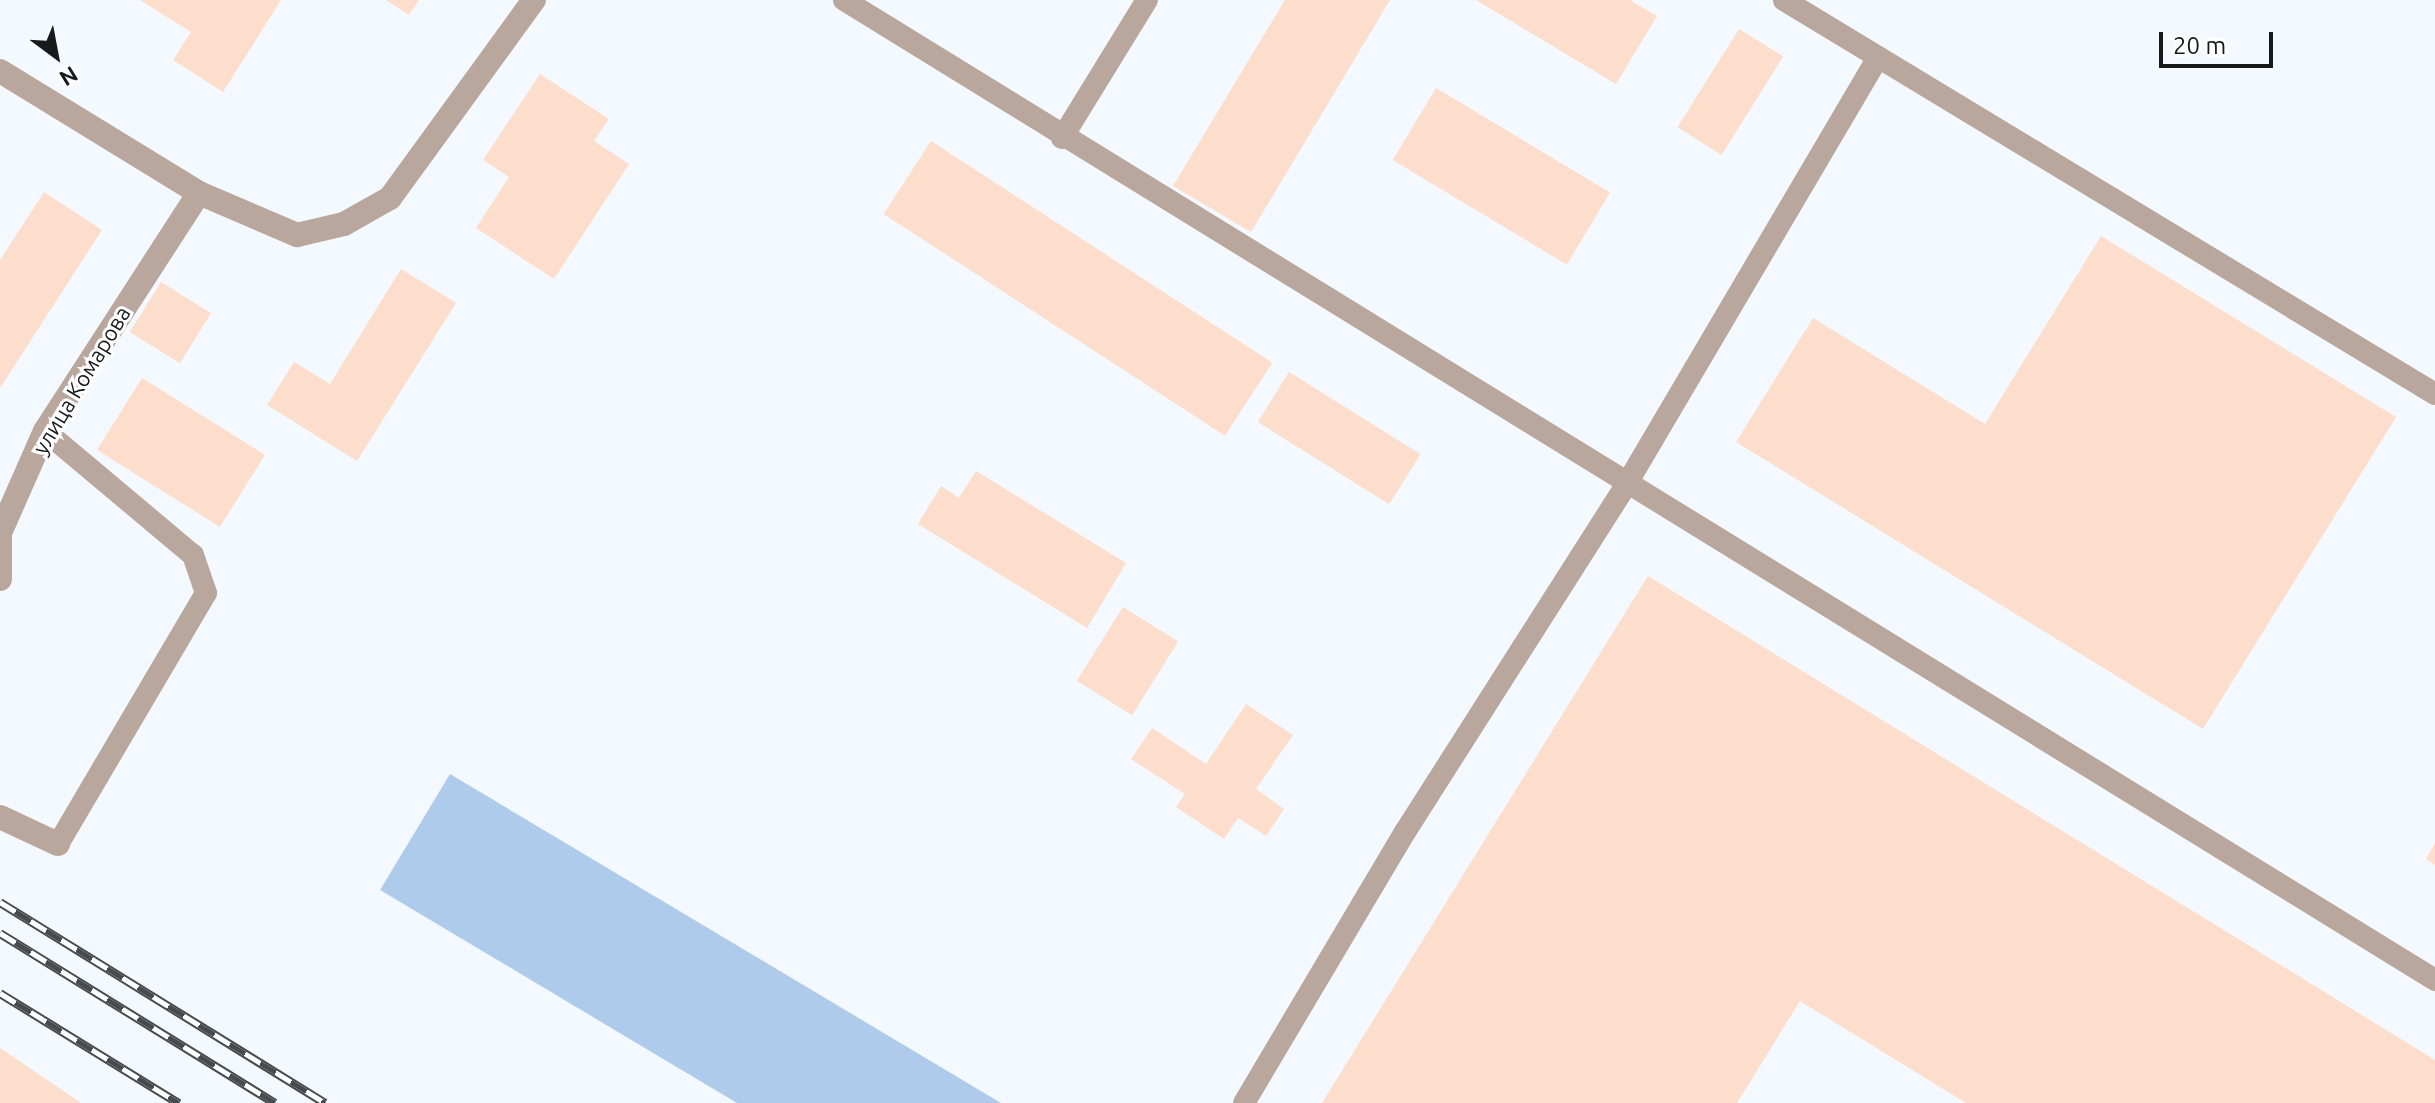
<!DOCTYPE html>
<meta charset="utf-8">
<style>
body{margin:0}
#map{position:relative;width:2435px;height:1103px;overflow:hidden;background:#f4f9ff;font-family:Ubuntu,sans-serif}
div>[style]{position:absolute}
.water>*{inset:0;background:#afcbeb}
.building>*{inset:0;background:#fdddcb;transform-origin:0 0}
.lane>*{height:22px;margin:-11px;padding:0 11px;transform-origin:11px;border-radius:11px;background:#b9a79e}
.street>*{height:24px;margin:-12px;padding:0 12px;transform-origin:12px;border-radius:12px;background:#b9a79e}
.rail>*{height:9px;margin-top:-4.5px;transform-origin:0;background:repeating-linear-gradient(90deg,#fff 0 18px,#484b4e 0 36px);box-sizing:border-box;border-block:2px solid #484b4e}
span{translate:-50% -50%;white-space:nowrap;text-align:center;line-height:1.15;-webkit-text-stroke:6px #fff;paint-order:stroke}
.street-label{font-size:22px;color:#17191b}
.north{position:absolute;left:16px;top:16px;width:80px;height:80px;-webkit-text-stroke:6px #fff;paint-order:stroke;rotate:148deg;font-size:22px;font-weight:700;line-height:32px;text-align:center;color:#17191b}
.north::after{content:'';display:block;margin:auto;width:28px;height:36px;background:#17191b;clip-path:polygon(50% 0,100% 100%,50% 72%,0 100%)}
.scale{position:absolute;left:2159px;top:32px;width:114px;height:36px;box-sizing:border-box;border:4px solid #17191b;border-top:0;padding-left:10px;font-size:24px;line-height:28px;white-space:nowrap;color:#17191b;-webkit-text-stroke:6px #fff;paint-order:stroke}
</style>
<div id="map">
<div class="water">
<div style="clip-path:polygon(450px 774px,1001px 1103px,737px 1103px,380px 890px)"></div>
</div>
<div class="building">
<div style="clip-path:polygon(140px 0,281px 0,223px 92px,173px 60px,191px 32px)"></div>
<div style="clip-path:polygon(386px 0,419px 0,409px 15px)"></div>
<div style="clip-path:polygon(1285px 0,1390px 0,1251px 232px,1173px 186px)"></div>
<div style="clip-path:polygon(1476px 0,1630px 0,1657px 16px,1616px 84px)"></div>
<div style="left:1739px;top:29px;width:52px;height:116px;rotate:32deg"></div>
<div style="clip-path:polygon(540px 74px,609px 119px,594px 141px,629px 164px,554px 279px,476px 228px,509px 177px,483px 160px)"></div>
<div style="left:1436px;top:88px;width:203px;height:84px;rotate:31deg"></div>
<div style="left:931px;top:141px;width:407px;height:87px;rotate:33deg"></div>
<div style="clip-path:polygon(44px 192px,102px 230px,0 388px,0 260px)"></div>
<div style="clip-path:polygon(2101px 236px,2396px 417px,2203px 729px,1736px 442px,1813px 318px,1985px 424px)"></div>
<div style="clip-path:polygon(401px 269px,456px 303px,357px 461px,267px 405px,294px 362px,330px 384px)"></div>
<div style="left:161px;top:282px;width:59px;height:59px;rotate:32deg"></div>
<div style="left:1289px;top:372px;width:155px;height:59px;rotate:32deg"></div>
<div style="left:142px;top:378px;width:145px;height:85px;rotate:32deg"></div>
<div style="clip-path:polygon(976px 471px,1126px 563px,1087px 628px,918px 524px,941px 486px,959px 498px)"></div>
<div style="clip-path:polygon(1648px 576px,2435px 1060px,2435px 1103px,1966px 1103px,1800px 1001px,1737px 1103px,1322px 1103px)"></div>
<div style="left:1123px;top:607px;width:65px;height:87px;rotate:32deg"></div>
<div style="clip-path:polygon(1246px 704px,1293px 735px,1256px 789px,1284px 809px,1266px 836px,1238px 818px,1224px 839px,1176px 807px,1185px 794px,1131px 759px,1152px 728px,1206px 764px)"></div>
<div style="clip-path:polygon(2435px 843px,2435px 865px,2426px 859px)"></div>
<div style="clip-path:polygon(0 1048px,81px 1103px,0 1103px)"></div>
</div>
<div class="lane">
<div style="left:844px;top:0;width:1869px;rotate:31.63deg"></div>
<div style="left:1784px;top:0;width:761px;rotate:31.18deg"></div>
<div style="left:1062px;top:138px;width:162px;rotate:-58.4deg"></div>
<div style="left:45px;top:431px;width:193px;rotate:40deg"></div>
<div style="left:193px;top:555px;width:40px;rotate:71.1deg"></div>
<div style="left:206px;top:593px;width:291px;rotate:120.5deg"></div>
<div style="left:1244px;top:1103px;width:315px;rotate:-59.3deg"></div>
<div style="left:1405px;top:832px;width:417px;rotate:-57.5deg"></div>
<div style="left:1629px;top:480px;width:490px;rotate:-59.5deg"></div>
</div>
<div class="street">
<div style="left:0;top:71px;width:233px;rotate:31.5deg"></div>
<div style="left:199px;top:193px;width:107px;rotate:23.2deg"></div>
<div style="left:297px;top:235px;width:48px;rotate:-13.2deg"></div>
<div style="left:344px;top:224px;width:53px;rotate:-29.5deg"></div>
<div style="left:390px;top:198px;width:245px;rotate:-54deg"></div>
<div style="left:0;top:579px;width:46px;rotate:-90deg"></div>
<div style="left:0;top:533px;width:111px;rotate:-66.2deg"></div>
<div style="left:45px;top:431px;width:283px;rotate:-57.1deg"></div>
<div style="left:0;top:817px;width:64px;rotate:25deg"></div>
</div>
<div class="rail">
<div style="left:0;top:902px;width:382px;rotate:31.7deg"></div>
<div style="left:0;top:933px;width:323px;rotate:31.7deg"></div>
<div style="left:0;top:993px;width:210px;rotate:31.6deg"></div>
</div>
<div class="street-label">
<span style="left:81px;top:380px;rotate:-59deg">улица Комарова</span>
</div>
<div class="north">N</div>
<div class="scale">20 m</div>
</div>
